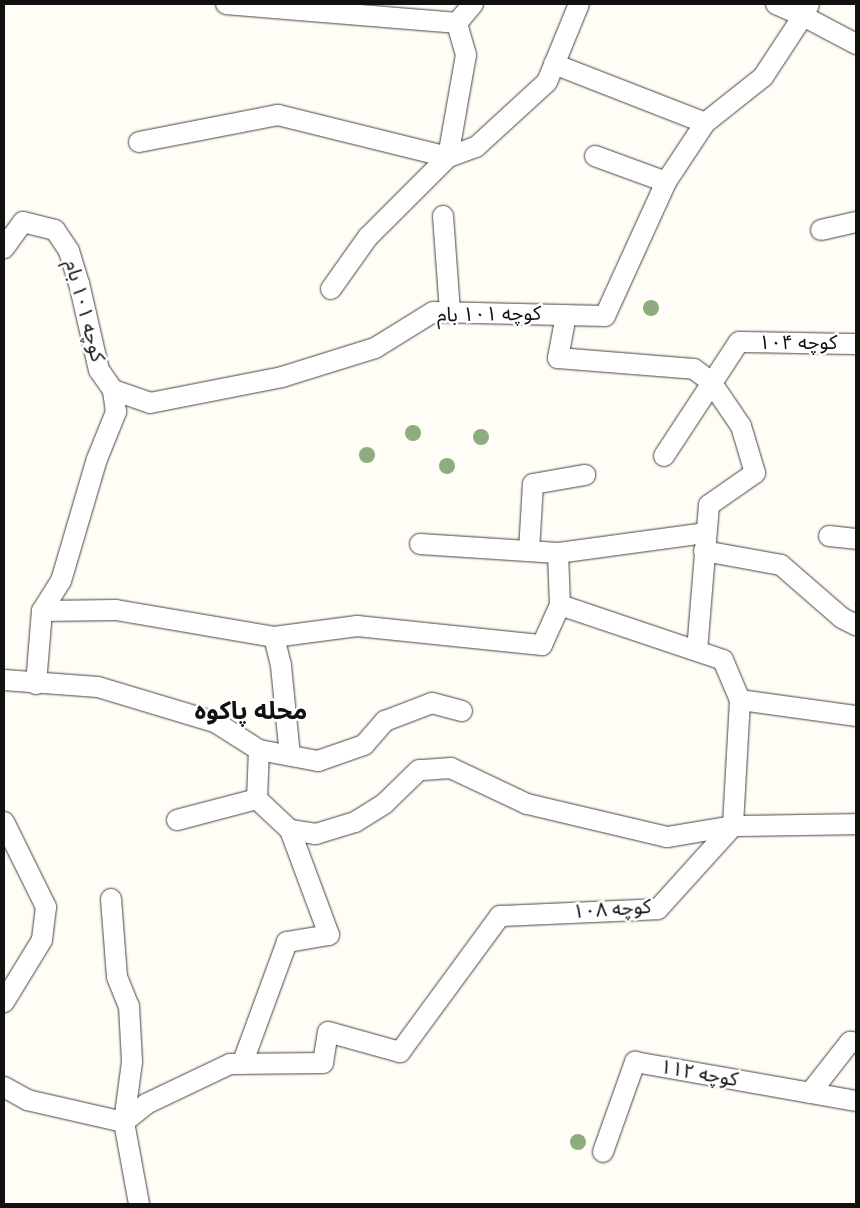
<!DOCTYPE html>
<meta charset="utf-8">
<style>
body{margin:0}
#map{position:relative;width:860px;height:1208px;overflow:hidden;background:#fffdf5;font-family:Spectral,"Noto Sans Arabic",serif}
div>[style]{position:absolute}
.roads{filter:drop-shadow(0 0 1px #444) drop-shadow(0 0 1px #444)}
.street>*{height:20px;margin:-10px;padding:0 10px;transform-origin:10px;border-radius:10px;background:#fff}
.trees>*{width:16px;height:16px;margin:-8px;border-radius:50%;background:#8dad7f}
span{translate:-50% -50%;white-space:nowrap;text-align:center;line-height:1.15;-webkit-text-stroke:5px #fff;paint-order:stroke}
.street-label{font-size:20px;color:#111}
.district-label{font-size:25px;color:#111;font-weight:700}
.frame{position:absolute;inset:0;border:5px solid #111;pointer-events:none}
</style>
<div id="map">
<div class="roads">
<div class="street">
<div style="left:226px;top:4px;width:232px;rotate:4.7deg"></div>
<div style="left:776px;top:4px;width:30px;rotate:24deg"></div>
<div style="left:803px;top:16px;width:13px;rotate:-63deg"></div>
<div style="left:554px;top:64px;width:162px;rotate:21.3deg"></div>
<div style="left:139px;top:142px;width:142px;rotate:-11deg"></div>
<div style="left:278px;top:115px;width:175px;rotate:13.9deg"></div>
<div style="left:448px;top:157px;width:104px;rotate:-80deg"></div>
<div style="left:466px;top:55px;width:33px;rotate:-106deg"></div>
<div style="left:457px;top:23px;width:25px;rotate:-50deg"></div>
<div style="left:595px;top:156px;width:76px;rotate:20.1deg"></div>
<div style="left:443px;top:216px;width:96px;rotate:85.8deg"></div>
<div style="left:821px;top:230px;width:36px;rotate:-13deg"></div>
<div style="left:4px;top:248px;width:32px;rotate:-54deg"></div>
<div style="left:23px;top:222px;width:33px;rotate:14deg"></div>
<div style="left:55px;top:230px;width:25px;rotate:56deg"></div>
<div style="left:69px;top:251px;width:34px;rotate:73deg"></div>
<div style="left:79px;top:283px;width:89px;rotate:77.1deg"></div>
<div style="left:99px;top:370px;width:24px;rotate:55deg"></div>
<div style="left:113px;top:390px;width:39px;rotate:19deg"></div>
<div style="left:150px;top:403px;width:135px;rotate:-11.1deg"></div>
<div style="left:282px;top:377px;width:97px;rotate:-17.3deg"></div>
<div style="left:375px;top:348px;width:68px;rotate:-31.8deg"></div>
<div style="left:433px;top:312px;width:172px;rotate:1.3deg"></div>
<div style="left:605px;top:316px;width:147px;rotate:-65.5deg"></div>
<div style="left:666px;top:182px;width:71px;rotate:-56.5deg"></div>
<div style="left:705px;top:123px;width:74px;rotate:-38.4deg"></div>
<div style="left:763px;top:77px;width:73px;rotate:-56.7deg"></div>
<div style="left:803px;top:16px;width:60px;rotate:27.8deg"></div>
<div style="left:331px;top:289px;width:64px;rotate:-54.6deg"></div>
<div style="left:368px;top:237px;width:113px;rotate:-45deg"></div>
<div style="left:448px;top:157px;width:30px;rotate:-20deg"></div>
<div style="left:476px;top:147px;width:96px;rotate:-42.5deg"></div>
<div style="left:547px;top:82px;width:84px;rotate:-67.7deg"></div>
<div style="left:566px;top:315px;width:44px;rotate:100.5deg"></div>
<div style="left:558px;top:358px;width:136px;rotate:4.6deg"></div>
<div style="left:694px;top:369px;width:21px;rotate:37deg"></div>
<div style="left:711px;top:382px;width:53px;rotate:55.7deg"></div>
<div style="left:741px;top:426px;width:49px;rotate:73.4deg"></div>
<div style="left:755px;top:473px;width:56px;rotate:145.2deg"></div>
<div style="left:709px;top:505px;width:146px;rotate:94.7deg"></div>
<div style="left:664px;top:456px;width:136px;rotate:-56.7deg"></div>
<div style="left:739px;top:342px;width:117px;rotate:1deg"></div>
<div style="left:829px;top:536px;width:27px;rotate:6deg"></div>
<div style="left:420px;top:544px;width:138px;rotate:3.7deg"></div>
<div style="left:529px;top:551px;width:67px;rotate:-86.6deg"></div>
<div style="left:533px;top:484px;width:53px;rotate:-9.8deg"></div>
<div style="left:704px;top:551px;width:78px;rotate:10.3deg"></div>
<div style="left:781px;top:565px;width:81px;rotate:41deg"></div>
<div style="left:842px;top:618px;width:16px;rotate:27deg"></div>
<div style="left:560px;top:605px;width:52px;rotate:-92.2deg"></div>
<div style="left:558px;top:553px;width:149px;rotate:-7.7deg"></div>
<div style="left:42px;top:611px;width:74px;rotate:-0.8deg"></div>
<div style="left:116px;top:610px;width:160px;rotate:9.7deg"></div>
<div style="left:274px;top:637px;width:84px;rotate:-7.5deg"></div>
<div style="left:357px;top:626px;width:186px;rotate:5.9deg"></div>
<div style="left:542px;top:645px;width:44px;rotate:-65.8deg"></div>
<div style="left:560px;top:605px;width:172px;rotate:18.6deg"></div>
<div style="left:723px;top:660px;width:43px;rotate:67deg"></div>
<div style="left:740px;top:700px;width:126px;rotate:93.2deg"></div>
<div style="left:733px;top:826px;width:67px;rotate:170.5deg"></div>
<div style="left:667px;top:837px;width:144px;rotate:-166.7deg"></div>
<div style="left:527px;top:804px;width:84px;rotate:-154.7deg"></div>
<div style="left:451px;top:768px;width:32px;rotate:176deg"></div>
<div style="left:419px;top:770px;width:49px;rotate:135.8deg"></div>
<div style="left:384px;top:804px;width:34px;rotate:148deg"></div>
<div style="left:355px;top:822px;width:41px;rotate:162.9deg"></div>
<div style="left:316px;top:834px;width:26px;rotate:-171deg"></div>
<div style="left:290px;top:830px;width:112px;rotate:69.6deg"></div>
<div style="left:329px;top:935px;width:43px;rotate:170.5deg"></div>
<div style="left:287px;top:942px;width:130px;rotate:110.2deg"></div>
<div style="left:274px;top:637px;width:30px;rotate:76deg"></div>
<div style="left:281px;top:666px;width:90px;rotate:84.3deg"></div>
<div style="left:4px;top:680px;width:94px;rotate:4.3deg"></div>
<div style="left:98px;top:687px;width:122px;rotate:16.7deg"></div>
<div style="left:215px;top:722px;width:52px;rotate:32.5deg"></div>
<div style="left:36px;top:684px;width:73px;rotate:-85.3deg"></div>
<div style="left:42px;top:611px;width:36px;rotate:-58deg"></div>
<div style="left:61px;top:581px;width:127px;rotate:-73.6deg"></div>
<div style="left:97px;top:459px;width:51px;rotate:-68deg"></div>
<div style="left:116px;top:412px;width:22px;rotate:-98deg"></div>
<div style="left:740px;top:700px;width:117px;rotate:7.9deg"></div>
<div style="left:177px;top:820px;width:83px;rotate:-14.7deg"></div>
<div style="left:4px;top:822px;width:95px;rotate:63.7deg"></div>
<div style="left:46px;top:907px;width:33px;rotate:97deg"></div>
<div style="left:42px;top:940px;width:73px;rotate:121.5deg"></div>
<div style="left:290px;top:830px;width:45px;rotate:-136.8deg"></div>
<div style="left:257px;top:799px;width:49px;rotate:-87.7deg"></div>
<div style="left:259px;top:750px;width:60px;rotate:10.6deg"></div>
<div style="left:318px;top:761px;width:49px;rotate:-19.2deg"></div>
<div style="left:364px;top:745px;width:32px;rotate:-49deg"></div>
<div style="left:385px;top:721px;width:50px;rotate:-21deg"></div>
<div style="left:432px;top:703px;width:31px;rotate:15deg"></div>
<div style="left:111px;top:899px;width:78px;rotate:85.6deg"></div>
<div style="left:117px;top:977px;width:31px;rotate:68deg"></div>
<div style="left:129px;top:1006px;width:56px;rotate:86.9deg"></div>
<div style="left:132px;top:1062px;width:61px;rotate:97.6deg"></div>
<div style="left:124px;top:1122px;width:83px;rotate:79.6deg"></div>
<div style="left:4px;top:1087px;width:26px;rotate:29deg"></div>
<div style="left:27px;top:1100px;width:99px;rotate:12.8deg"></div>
<div style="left:124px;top:1122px;width:28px;rotate:-39deg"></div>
<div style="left:146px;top:1104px;width:93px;rotate:-25.5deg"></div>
<div style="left:230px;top:1064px;width:93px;rotate:-0.6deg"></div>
<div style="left:323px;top:1063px;width:31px;rotate:-81deg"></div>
<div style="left:328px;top:1032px;width:75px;rotate:15.5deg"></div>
<div style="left:400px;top:1052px;width:169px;rotate:-53.7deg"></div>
<div style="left:500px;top:916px;width:158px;rotate:-2.5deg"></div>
<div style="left:658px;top:909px;width:112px;rotate:-47.9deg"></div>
<div style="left:733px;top:826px;width:123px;rotate:-0.9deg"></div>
<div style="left:810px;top:1093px;width:65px;rotate:-51.9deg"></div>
<div style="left:850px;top:1042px;width:6px;rotate:9deg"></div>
<div style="left:603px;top:1152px;width:96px;rotate:-70.4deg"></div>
<div style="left:635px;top:1062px;width:224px;rotate:10deg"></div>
</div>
</div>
<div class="trees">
<div style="left:651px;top:308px"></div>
<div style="left:413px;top:433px"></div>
<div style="left:481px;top:437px"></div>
<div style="left:367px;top:455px"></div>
<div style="left:447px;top:466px"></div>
<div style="left:578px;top:1142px"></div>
</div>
<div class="street-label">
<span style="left:84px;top:311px;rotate:75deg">کوچه ۱۰۱ بام</span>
<span style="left:489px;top:315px;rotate:-1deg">کوچه ۱۰۱ بام</span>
<span style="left:798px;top:343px">کوچه ۱۰۴</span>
<span style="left:612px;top:910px;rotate:-4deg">کوچه ۱۰۸</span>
<span style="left:699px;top:1074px;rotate:10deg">کوچه ۱۱۲</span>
</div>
<div class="district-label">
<span style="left:251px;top:712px">محله پاکوه</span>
</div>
<div class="frame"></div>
</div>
